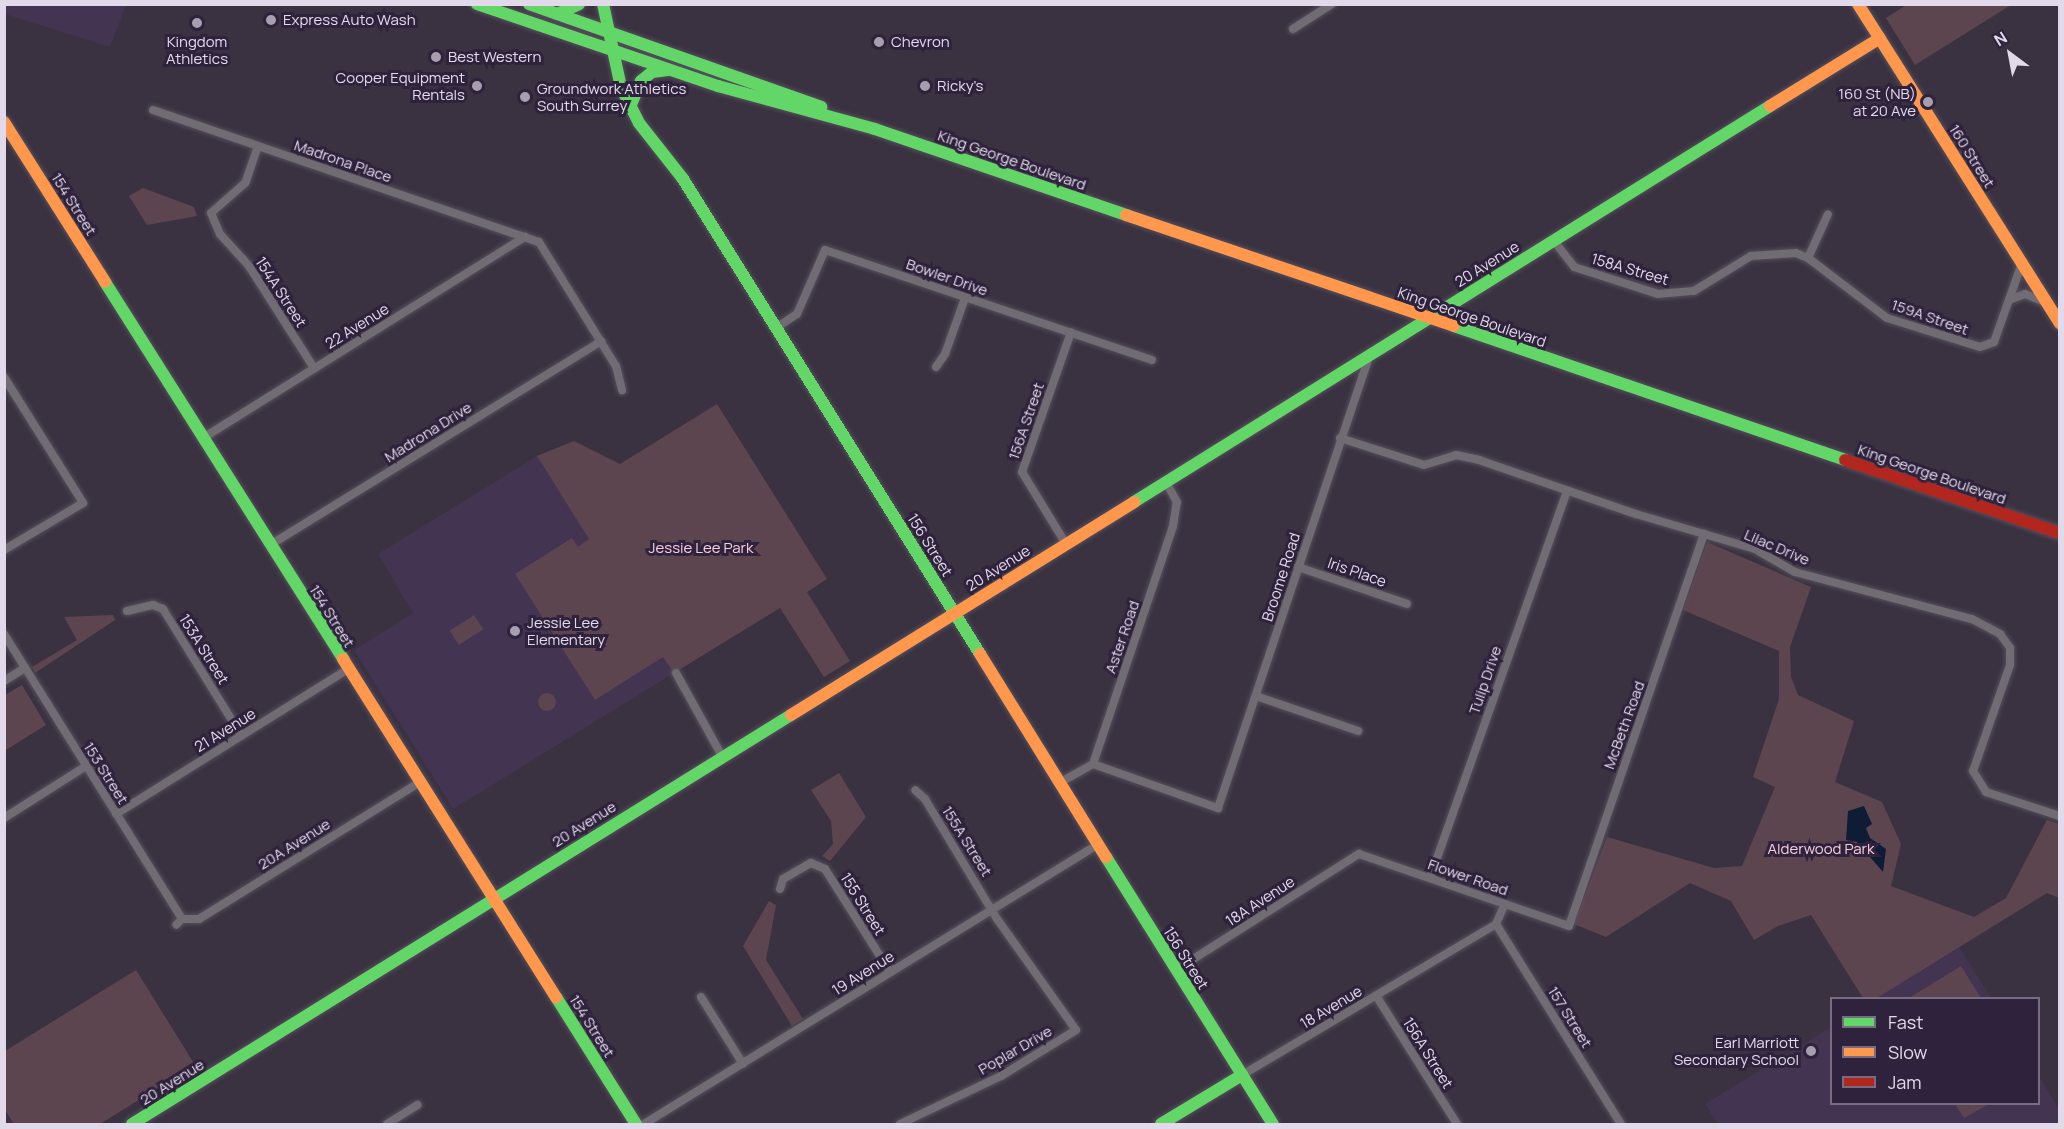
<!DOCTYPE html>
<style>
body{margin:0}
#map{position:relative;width:2064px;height:1129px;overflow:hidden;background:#3a3241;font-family:Manrope,sans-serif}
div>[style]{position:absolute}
.built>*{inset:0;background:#433452}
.green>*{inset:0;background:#5d4550;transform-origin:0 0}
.round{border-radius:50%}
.water>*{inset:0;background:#0e1c35}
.roads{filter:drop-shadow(0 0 2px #554f5b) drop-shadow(0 0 2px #554f5b)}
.street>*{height:8px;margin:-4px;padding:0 4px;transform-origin:4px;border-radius:4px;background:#716c73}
.fast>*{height:12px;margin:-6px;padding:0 6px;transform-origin:6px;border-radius:6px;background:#63d668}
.slow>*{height:12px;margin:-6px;padding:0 6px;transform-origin:6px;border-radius:6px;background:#ff974d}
.jam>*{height:12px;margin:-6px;padding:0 6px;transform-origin:6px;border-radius:6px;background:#b3261e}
.dots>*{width:16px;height:16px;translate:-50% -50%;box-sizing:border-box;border:3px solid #2f223c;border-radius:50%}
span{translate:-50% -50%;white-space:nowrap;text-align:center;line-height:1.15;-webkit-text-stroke:6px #2f223c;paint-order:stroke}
.poi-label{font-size:15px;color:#e2daeb}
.left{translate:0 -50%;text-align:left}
.right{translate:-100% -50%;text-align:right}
.street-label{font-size:15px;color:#e2daeb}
.park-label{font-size:15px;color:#f8cede}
.frame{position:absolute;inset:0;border:6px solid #e2daeb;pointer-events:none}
.legend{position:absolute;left:1830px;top:997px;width:210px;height:108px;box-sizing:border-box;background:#2f223c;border:2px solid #776c82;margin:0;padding:8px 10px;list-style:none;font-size:18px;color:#e2daeb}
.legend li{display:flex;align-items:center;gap:12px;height:30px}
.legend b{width:30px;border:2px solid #776c82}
.north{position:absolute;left:1980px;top:24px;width:60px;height:60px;-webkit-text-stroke:4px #2f223c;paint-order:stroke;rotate:328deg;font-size:16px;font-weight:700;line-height:24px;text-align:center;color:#e2daeb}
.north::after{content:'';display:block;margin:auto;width:21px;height:27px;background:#e2daeb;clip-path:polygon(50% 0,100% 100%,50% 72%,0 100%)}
</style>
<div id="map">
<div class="built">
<div style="clip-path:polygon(5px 4px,126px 4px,126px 5px,110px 47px,5px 14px)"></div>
<div style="clip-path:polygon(537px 456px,674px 673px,453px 809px,354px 650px,413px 613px,378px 554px)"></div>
<div style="clip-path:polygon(1959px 947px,1991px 998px,1877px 998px)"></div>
<div style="clip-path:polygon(1831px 1027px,1832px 1104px,2038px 1104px,2039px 1076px,2059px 1110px,2059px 1124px,1718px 1124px,1705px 1104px)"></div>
</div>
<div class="green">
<div style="clip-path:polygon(1908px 4px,2011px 4px,2011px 5px,1915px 65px,1886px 18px)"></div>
<div style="clip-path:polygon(143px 188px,194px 207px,197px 216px,147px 225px,129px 196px)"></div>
<div style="clip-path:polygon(717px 404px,827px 579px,807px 592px,850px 661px,824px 677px,780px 608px,674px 673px,663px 657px,595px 700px,515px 574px,572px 538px,578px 547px,589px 539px,537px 456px,574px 441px,620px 464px)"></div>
<div style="clip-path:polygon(1707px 542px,1811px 587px,1790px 647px,1791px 677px,1798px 695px,1854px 721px,1835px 782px,1882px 802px,1901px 844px,1891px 886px,1974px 917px,2006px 898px,2047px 820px,2059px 824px,2059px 898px,2047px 893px,1877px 998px,1863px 998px,1811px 915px,1778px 926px,1754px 940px,1731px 901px,1690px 883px,1606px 937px,1574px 924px,1607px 837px,1714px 868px,1742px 866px,1775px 787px,1753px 777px,1779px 699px,1779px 651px,1683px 610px)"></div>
<div style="clip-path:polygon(113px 615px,115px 620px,35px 673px,32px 667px,77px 640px,64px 617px)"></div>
<div style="left:474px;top:615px;width:17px;height:29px;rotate:57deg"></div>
<div style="clip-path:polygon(22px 685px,46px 725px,6px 750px,5px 695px)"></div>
<div class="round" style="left:538px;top:693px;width:18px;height:18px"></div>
<div style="clip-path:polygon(839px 773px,866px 817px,830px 861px,822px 856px,833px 844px,831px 821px,811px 790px)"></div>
<div style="clip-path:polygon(769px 901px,776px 905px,766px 960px,803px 1019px,792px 1026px,743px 946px)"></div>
<div style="clip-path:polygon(1961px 966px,1981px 998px,1909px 998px)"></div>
<div style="clip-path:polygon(136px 970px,195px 1065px,100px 1124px,14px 1124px,5px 1110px,5px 1051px)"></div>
<div style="clip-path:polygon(1955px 1104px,1989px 1104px,1964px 1118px)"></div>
</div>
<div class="water">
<div style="clip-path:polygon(1864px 806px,1872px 824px,1866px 828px,1870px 838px,1886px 849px,1883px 872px,1857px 842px,1846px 840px,1848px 811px)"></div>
</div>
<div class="roads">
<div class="street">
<div style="left:1293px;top:29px;width:46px;rotate:-32.7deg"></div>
<div style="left:153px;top:110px;width:408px;rotate:18.9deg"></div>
<div style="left:539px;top:242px;width:146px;rotate:58.2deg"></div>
<div style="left:616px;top:366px;width:25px;rotate:76deg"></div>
<div style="left:258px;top:146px;width:39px;rotate:109deg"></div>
<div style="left:245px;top:183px;width:45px;rotate:138.6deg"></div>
<div style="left:211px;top:213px;width:23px;rotate:67deg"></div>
<div style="left:220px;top:234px;width:43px;rotate:47.8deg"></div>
<div style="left:249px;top:266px;width:121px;rotate:57.5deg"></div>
<div style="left:1554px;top:241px;width:33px;rotate:52deg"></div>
<div style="left:1574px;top:267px;width:88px;rotate:17.8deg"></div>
<div style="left:1658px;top:294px;width:36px;rotate:-5deg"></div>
<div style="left:1694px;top:291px;width:67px;rotate:-31.6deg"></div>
<div style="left:1751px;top:256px;width:45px;rotate:-3.8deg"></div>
<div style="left:1796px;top:253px;width:13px;rotate:23deg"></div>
<div style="left:1808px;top:258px;width:99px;rotate:37.2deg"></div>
<div style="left:1887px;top:318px;width:97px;rotate:17.3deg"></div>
<div style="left:1980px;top:347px;width:15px;rotate:-20deg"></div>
<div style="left:1994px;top:342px;width:84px;rotate:-70.5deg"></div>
<div style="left:1808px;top:258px;width:48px;rotate:-65.6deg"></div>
<div style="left:2009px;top:300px;width:17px;rotate:-21deg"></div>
<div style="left:2025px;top:294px;width:22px;rotate:22deg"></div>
<div style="left:776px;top:328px;width:25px;rotate:-34deg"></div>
<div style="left:797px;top:314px;width:70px;rotate:-66.4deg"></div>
<div style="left:825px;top:250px;width:345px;rotate:18.6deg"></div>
<div style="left:936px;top:367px;width:16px;rotate:-55deg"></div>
<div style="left:945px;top:354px;width:59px;rotate:-70.3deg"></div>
<div style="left:4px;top:377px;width:149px;rotate:57.9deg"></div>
<div style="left:83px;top:503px;width:92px;rotate:149.3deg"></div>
<div style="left:203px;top:438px;width:380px;rotate:-32deg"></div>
<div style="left:1340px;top:438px;width:88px;rotate:17.8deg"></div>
<div style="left:1424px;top:465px;width:34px;rotate:-17deg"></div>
<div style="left:1456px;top:455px;width:24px;rotate:12deg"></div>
<div style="left:1479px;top:460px;width:166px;rotate:19deg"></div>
<div style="left:1636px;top:514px;width:124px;rotate:16.4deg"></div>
<div style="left:1755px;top:549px;width:46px;rotate:29.9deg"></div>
<div style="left:1795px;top:572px;width:183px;rotate:14.9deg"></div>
<div style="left:1972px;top:619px;width:32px;rotate:28deg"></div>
<div style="left:2000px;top:634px;width:17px;rotate:54deg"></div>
<div style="left:2010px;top:648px;width:17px;rotate:90deg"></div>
<div style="left:2010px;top:665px;width:112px;rotate:109.2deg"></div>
<div style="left:1973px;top:771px;width:25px;rotate:58deg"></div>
<div style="left:1986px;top:792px;width:78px;rotate:18deg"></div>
<div style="left:1066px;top:544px;width:84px;rotate:-121.4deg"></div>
<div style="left:1022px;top:472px;width:148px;rotate:-70.7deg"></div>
<div style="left:270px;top:545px;width:389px;rotate:-31.6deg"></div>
<div style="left:1298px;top:567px;width:115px;rotate:18.7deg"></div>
<div style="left:127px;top:611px;width:27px;rotate:-13deg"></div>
<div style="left:153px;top:605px;width:11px;rotate:22deg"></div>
<div style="left:163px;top:609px;width:148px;rotate:58.2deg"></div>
<div style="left:4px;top:634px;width:336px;rotate:58deg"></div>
<div style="left:182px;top:919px;width:8px;rotate:135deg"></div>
<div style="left:676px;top:673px;width:95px;rotate:61deg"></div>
<div style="left:4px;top:681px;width:25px;rotate:-32deg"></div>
<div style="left:1256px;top:696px;width:108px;rotate:18.9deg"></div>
<div style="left:1093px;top:764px;width:133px;rotate:19.4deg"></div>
<div style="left:1218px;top:808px;width:478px;rotate:-71.5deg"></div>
<div style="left:1059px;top:783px;width:39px;rotate:-29deg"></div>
<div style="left:1093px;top:764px;width:251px;rotate:-71.4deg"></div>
<div style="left:1173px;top:526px;width:24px;rotate:-81deg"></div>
<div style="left:1177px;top:502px;width:23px;rotate:-119deg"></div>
<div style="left:116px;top:814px;width:274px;rotate:-32deg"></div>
<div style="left:4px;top:818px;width:97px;rotate:-32.4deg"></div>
<div style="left:1430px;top:878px;width:411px;rotate:-70.5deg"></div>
<div style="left:780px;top:889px;width:10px;rotate:-73deg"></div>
<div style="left:783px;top:879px;width:32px;rotate:-30deg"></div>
<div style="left:811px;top:863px;width:15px;rotate:23deg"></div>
<div style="left:825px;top:869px;width:122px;rotate:57.7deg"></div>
<div style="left:182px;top:919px;width:17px"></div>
<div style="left:199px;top:919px;width:258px;rotate:-31.8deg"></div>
<div style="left:1496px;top:924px;width:236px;rotate:58deg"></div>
<div style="left:1176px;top:970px;width:217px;rotate:-32.4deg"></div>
<div style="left:1359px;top:854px;width:222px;rotate:18.9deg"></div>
<div style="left:1569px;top:926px;width:415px;rotate:-71deg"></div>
<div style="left:701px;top:997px;width:79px;rotate:57.9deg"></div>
<div style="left:1377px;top:997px;width:150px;rotate:57.8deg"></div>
<div style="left:1242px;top:1075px;width:295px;rotate:-30.7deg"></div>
<div style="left:1496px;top:924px;width:22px;rotate:-66deg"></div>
<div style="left:387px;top:1124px;width:36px;rotate:-32deg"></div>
<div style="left:644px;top:1124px;width:532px;rotate:-31.63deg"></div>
<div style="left:900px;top:1124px;width:112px;rotate:-25.4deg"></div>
<div style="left:1001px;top:1076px;width:88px;rotate:-31.5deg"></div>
<div style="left:1076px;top:1030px;width:136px;rotate:-125.4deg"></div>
<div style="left:997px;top:919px;width:140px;rotate:-121deg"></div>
<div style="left:925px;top:799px;width:13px;rotate:-138deg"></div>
</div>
<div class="fast">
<div style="left:477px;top:4px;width:255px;rotate:18.8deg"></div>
<div style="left:718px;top:86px;width:163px;rotate:15.3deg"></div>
<div style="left:875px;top:129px;width:265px;rotate:18.9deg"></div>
<div style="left:529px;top:4px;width:310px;rotate:19.4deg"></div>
<div style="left:603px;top:4px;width:85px;rotate:77.8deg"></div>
<div style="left:621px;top:87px;width:40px;rotate:63.4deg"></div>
<div style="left:639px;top:123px;width:71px;rotate:51.8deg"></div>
<div style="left:683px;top:179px;width:560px;rotate:57.98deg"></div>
<div style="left:557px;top:14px;width:24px;rotate:-24deg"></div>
<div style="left:630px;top:107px;width:28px;rotate:-67deg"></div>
<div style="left:641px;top:81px;width:14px;rotate:-39deg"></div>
<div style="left:652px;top:72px;width:16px;rotate:-7deg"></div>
<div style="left:105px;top:282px;width:446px;rotate:57.7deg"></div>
<div style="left:1454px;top:326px;width:413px;rotate:18.9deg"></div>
<div style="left:1134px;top:502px;width:749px;rotate:-31.91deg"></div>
<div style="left:1106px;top:857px;width:315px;rotate:58deg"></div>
<div style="left:556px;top:997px;width:150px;rotate:57.8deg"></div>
<div style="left:132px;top:1124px;width:776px;rotate:-31.83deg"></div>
<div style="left:1161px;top:1124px;width:95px;rotate:-31.2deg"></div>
</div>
<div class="slow">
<div style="left:1858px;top:4px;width:378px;rotate:57.7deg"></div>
<div style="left:1770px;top:106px;width:129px;rotate:-31.7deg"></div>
<div style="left:4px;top:122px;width:189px;rotate:57.7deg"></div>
<div style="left:1126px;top:215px;width:346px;rotate:18.7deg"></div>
<div style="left:980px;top:654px;width:239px;rotate:58.2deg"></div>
<div style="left:343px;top:659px;width:400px;rotate:57.8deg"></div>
<div style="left:791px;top:715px;width:404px;rotate:-31.8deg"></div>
</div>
<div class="jam">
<div style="left:1845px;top:460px;width:227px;rotate:18.8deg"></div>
</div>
</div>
<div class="dots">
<div style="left:271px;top:20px;background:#a79fb0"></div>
<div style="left:197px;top:23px;background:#a79fb0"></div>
<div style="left:879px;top:42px;background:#a79fb0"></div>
<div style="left:436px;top:57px;background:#a79fb0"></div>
<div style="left:477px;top:86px;background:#a79fb0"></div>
<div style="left:925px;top:86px;background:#a79fb0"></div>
<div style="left:525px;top:97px;background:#a79fb0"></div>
<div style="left:1928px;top:102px;background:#a79fb0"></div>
<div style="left:515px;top:631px;background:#a79fb0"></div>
<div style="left:1811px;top:1051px;background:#a79fb0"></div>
</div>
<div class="poi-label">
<span class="left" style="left:283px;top:20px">Express Auto Wash</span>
<span style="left:197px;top:50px">Kingdom<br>Athletics</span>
<span class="left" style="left:891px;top:42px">Chevron</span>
<span class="left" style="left:448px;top:57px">Best Western</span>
<span class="right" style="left:465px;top:86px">Cooper Equipment<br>Rentals</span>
<span class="left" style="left:937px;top:86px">Ricky's</span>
<span class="left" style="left:537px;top:97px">Groundwork Athletics<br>South Surrey</span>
<span class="right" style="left:1916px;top:102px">160 St (NB)<br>at 20 Ave</span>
<span class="left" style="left:527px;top:631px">Jessie Lee<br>Elementary</span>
<span class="right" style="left:1799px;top:1051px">Earl Marriott<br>Secondary School</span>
</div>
<div class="street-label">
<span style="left:1972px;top:156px;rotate:58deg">160 Street</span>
<span style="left:1012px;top:160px;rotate:19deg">King George Boulevard</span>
<span style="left:343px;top:161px;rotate:19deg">Madrona Place</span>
<span style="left:74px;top:204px;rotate:58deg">154 Street</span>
<span style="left:1487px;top:264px;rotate:-32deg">20 Avenue</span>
<span style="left:1630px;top:269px;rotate:16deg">158A Street</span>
<span style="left:947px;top:277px;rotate:19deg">Bowler Drive</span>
<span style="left:281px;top:292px;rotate:57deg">154A Street</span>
<span style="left:1472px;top:317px;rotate:19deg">King George Boulevard</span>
<span style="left:1930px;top:317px;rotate:19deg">159A Street</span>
<span style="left:357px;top:326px;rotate:-32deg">22 Avenue</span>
<span style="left:1026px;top:421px;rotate:-71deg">156A Street</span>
<span style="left:428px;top:432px;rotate:-32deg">Madrona Drive</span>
<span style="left:1932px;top:474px;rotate:19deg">King George Boulevard</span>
<span style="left:930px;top:545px;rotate:58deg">156 Street</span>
<span style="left:1777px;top:547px;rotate:23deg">Lilac Drive</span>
<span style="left:998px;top:568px;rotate:-32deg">20 Avenue</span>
<span style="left:1357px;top:572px;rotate:19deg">Iris Place</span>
<span style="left:1281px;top:577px;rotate:-72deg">Broome Road</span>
<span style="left:332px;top:616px;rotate:58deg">154 Street</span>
<span style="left:1122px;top:637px;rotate:-71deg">Aster Road</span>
<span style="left:204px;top:649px;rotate:58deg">153A Street</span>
<span style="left:1485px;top:680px;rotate:-71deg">Tulip Drive</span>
<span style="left:1624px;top:725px;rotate:-70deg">McBeth Road</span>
<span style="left:225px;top:730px;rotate:-32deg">21 Avenue</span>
<span style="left:106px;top:773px;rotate:58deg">153 Street</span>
<span style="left:584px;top:824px;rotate:-32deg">20 Avenue</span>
<span style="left:967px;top:841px;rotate:58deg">155A Street</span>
<span style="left:294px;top:844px;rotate:-32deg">20A Avenue</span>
<span style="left:1468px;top:877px;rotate:19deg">Flower Road</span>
<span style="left:1260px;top:901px;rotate:-33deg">18A Avenue</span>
<span style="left:863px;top:904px;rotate:58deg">155 Street</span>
<span style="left:1186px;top:958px;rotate:58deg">156 Street</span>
<span style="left:863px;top:973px;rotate:-32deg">19 Avenue</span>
<span style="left:1331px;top:1007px;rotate:-31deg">18 Avenue</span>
<span style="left:1570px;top:1017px;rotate:58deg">157 Street</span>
<span style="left:592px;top:1026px;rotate:58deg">154 Street</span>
<span style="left:1015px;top:1050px;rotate:-30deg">Poplar Drive</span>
<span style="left:1428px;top:1053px;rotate:58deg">156A Street</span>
<span style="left:172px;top:1082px;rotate:-32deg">20 Avenue</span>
</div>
<div class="park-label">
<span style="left:701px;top:548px">Jessie Lee Park</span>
<span style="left:1821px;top:849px">Alderwood Park</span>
</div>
<div class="frame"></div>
<ul class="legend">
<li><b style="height:8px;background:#63d668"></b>Fast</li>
<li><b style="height:8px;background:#ff974d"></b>Slow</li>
<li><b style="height:8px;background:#b3261e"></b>Jam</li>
</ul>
<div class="north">N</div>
</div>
